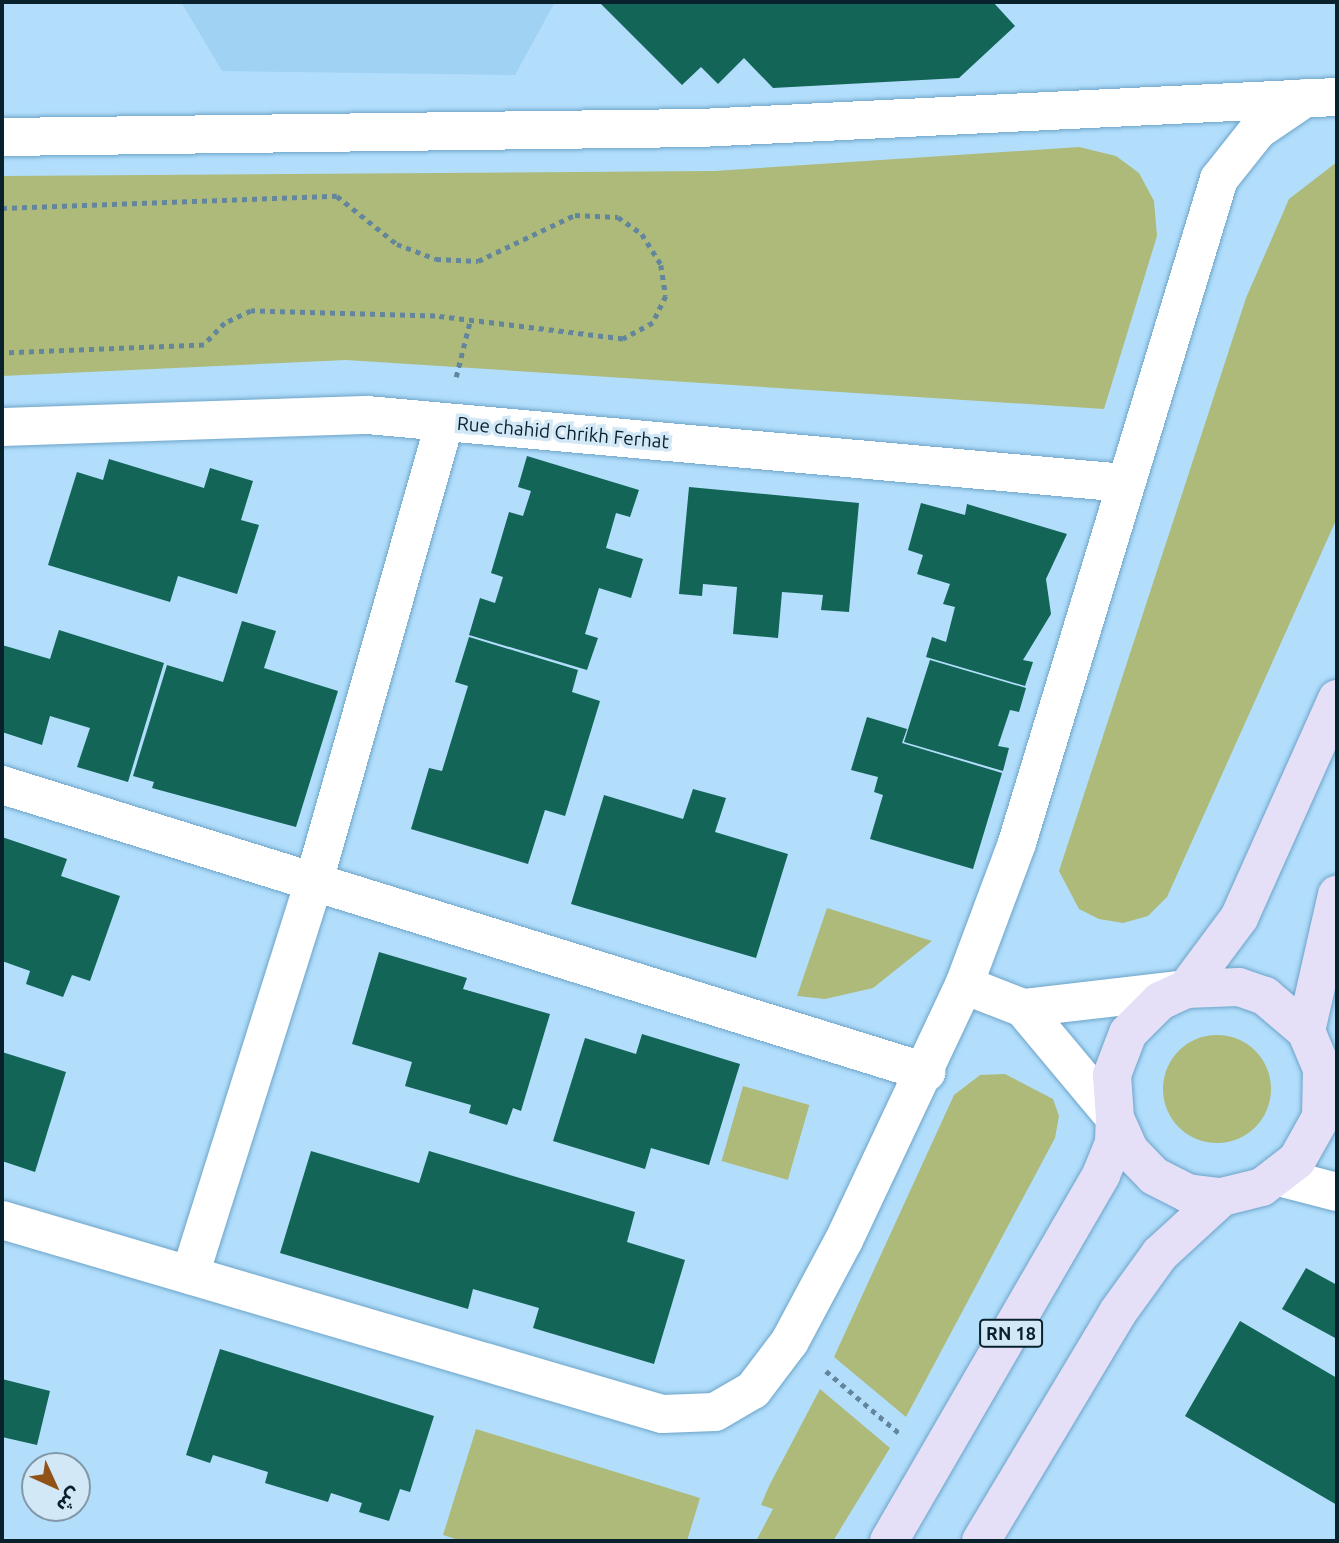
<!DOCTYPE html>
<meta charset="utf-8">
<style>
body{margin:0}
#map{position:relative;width:1339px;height:1543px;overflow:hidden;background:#b2defc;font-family:Ubuntu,"Noto Sans Arabic",sans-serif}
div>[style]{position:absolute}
.built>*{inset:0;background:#a0d2f4}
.green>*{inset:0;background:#adba79;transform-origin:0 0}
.round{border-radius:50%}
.building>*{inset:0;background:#126557}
.path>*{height:4.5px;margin-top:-2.25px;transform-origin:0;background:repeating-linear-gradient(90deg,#64869c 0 5px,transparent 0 10px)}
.roads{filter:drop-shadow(0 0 2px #6da4c8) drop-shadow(0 0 2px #6da4c8)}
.street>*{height:38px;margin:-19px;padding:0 19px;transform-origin:19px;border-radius:19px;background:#fff}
.primary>*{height:38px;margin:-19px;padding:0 19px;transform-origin:19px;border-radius:19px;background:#e6dff8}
span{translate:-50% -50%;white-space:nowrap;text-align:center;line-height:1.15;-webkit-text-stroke:7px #d2e8f7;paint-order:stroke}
.shield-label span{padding:2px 5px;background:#d2e8f7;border:2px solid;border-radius:5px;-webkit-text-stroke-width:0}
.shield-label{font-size:18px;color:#09202d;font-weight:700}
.street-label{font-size:19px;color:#09202d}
.frame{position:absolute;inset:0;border:4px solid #09202d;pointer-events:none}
.north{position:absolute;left:21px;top:1452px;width:70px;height:70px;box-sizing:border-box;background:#d2e8f7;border:2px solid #8298a6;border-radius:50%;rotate:135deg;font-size:19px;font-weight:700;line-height:28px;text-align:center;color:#09202d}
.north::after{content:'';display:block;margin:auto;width:24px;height:32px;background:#915218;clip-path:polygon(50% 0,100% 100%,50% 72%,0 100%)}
</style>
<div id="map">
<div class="built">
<div style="clip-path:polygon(181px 2px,555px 2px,515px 75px,222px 71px)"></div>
</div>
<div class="green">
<div style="clip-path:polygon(1079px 147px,1116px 156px,1139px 173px,1154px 201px,1157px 236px,1104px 409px,346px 360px,2px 376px,2px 176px,714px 171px)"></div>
<div style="clip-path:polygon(1337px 162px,1337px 518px,1167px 897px,1148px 916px,1123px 923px,1099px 919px,1079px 909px,1059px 871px,1246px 298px,1289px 199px)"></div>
<div style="clip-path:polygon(827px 908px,932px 941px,873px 988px,825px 999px,797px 996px)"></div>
<div class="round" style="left:1163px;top:1035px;width:108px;height:108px"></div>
<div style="clip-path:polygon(1005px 1074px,1053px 1099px,1059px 1116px,1055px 1138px,906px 1417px,834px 1357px,954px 1095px,980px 1075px)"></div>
<div style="left:743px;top:1086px;width:69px;height:78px;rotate:16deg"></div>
<div style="clip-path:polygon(820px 1389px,890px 1448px,833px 1541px,756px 1541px,773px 1509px,761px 1505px,769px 1486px)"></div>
<div style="clip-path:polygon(476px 1429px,700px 1498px,687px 1541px,462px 1541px,443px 1535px)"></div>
</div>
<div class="building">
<div style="clip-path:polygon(599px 2px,993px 2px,1015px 26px,959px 78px,773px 88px,744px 58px,718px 84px,701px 67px,682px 85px)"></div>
<div style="clip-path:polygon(527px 456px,639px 490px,630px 517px,616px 513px,606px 548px,643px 559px,631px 598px,599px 588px,585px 634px,598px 638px,587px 670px,469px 635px,480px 598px,495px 603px,503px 577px,491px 573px,509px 512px,523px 516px,531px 491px,518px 487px)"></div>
<div style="clip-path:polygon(109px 459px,204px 488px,210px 468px,253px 481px,241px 520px,259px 525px,237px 594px,178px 576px,170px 602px,48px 565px,77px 472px,103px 480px)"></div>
<div style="clip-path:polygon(689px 487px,859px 503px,849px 612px,821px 610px,823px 595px,782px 592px,778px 638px,733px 634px,737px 587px,703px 584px,702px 596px,679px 594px)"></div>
<div style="clip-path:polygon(921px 503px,965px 515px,967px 504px,1067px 534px,1046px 579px,1051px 614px,1023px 660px,1033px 662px,1025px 686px,926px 657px,932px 637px,946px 642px,955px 607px,943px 604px,950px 584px,917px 574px,923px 555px,908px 550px)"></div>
<div style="clip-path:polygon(242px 621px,276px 631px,264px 668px,338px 691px,296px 827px,152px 788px,154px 782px,133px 776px,167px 665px,223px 682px)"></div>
<div style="clip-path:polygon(59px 630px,164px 663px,128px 782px,77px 767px,90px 728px,50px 716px,42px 745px,2px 732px,2px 645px,50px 659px)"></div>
<div style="clip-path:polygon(469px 637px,578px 670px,572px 692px,600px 701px,565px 816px,545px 810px,528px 864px,411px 829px,429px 768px,442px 771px,468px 686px,455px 682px)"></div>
<div style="clip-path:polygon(930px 660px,1026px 688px,1019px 712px,1010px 710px,998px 746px,1009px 748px,1003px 771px,904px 742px)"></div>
<div style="clip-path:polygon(867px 717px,907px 729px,902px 743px,1002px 773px,973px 869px,870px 839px,883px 795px,874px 792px,878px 777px,851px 770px)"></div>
<div style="clip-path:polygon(693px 789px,726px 798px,715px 832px,788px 854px,756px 958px,571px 904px,604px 795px,683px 819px)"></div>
<div style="clip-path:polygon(2px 837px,67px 859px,61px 876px,120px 896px,90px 981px,72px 975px,63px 997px,26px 984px,30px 971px,2px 961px)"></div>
<div style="clip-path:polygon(379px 952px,467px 978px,463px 989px,550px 1014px,521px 1111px,513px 1108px,507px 1125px,469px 1113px,471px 1105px,405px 1086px,412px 1062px,352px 1044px)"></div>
<div style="clip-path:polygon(642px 1034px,740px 1064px,709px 1165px,651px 1148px,645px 1169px,553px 1141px,585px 1038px,636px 1054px)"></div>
<div style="clip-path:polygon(2px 1052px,66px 1072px,35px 1172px,2px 1161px)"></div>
<div style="clip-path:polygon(311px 1151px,419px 1183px,429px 1151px,635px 1212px,627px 1242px,685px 1260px,654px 1364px,533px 1328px,539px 1308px,473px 1289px,468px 1309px,280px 1253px)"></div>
<div style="clip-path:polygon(1306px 1268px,1337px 1285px,1337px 1339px,1282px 1309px)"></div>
<div style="clip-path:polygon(1240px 1321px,1337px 1378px,1337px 1505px,1185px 1416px)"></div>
<div style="clip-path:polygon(220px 1349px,434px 1416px,410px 1492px,400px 1489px,389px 1521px,359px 1512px,362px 1503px,331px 1493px,328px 1502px,265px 1483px,268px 1472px,213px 1455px,210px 1463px,186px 1455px)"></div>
<div style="clip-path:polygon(2px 1379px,50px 1391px,37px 1445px,2px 1437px)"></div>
</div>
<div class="path">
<div style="left:2px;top:208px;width:335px;rotate:-2.1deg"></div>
<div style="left:337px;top:196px;width:77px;rotate:38.7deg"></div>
<div style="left:397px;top:244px;width:42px;rotate:21deg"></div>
<div style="left:436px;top:259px;width:42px;rotate:2.7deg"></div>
<div style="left:478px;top:261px;width:107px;rotate:-25.4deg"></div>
<div style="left:575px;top:215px;width:43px;rotate:2.7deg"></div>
<div style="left:618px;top:217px;width:29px;rotate:35deg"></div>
<div style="left:642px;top:234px;width:36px;rotate:58deg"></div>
<div style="left:661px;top:265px;width:31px;rotate:81deg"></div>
<div style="left:666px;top:296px;width:30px;rotate:116deg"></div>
<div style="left:653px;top:323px;width:34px;rotate:152deg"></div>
<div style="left:623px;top:339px;width:189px;rotate:-173deg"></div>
<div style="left:435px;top:316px;width:184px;rotate:-178.4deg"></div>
<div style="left:251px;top:311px;width:29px;rotate:155deg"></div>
<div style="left:225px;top:323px;width:30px;rotate:134deg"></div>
<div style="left:204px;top:345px;width:202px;rotate:177.7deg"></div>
<div style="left:456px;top:377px;width:58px;rotate:-76deg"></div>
<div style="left:826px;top:1371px;width:96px;rotate:40.3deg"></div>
</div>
<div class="roads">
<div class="street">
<div style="left:2px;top:137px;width:698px;rotate:-0.74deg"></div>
<div style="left:700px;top:128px;width:638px;rotate:-2.79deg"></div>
<div style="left:2px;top:427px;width:365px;rotate:-1.9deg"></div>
<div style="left:367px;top:415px;width:760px;rotate:5.13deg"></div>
<div style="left:2px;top:785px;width:968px;rotate:17.26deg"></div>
<div style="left:964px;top:985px;width:63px;rotate:21.3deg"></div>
<div style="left:1023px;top:1008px;width:164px;rotate:-6.6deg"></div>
<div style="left:1023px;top:1008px;width:143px;rotate:50.1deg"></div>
<div style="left:1279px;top:1177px;width:60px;rotate:14.5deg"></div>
<div style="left:2px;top:1220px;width:688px;rotate:16.38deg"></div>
<div style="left:662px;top:1414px;width:53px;rotate:-2.2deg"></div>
<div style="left:715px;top:1412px;width:44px;rotate:-30.1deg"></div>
<div style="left:753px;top:1390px;width:61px;rotate:-52.9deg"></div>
<div style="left:790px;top:1341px;width:115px;rotate:-61.9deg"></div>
<div style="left:844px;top:1240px;width:282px;rotate:-64.8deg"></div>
<div style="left:964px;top:985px;width:152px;rotate:-69.5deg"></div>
<div style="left:1017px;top:843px;width:694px;rotate:-73.08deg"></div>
<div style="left:1219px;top:179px;width:63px;rotate:-51.5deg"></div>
<div style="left:1258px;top:130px;width:57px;rotate:-34.2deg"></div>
<div style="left:190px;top:1275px;width:413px;rotate:-72.5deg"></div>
<div style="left:314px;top:881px;width:477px;rotate:-74.1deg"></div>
</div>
<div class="primary">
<div style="left:1186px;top:989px;width:89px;rotate:-53.3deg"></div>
<div style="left:1239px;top:918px;width:240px;rotate:-65.9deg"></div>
<div style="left:1306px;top:1031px;width:54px;rotate:-139.5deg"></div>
<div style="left:1265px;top:996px;width:28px;rotate:-161deg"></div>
<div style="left:1239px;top:987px;width:53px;rotate:177.8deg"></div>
<div style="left:1186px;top:989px;width:29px;rotate:155deg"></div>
<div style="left:1160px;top:1001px;width:45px;rotate:135deg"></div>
<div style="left:1128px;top:1033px;width:45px;rotate:110.9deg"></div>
<div style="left:1112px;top:1075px;width:43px;rotate:86deg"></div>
<div style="left:1115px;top:1118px;width:35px;rotate:66deg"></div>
<div style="left:1129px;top:1150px;width:36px;rotate:46deg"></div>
<div style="left:1154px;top:1176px;width:37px;rotate:27deg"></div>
<div style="left:1187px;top:1193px;width:35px;rotate:7deg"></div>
<div style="left:1222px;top:1197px;width:41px;rotate:-14deg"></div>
<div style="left:1262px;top:1187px;width:44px;rotate:-37.6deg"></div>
<div style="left:1297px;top:1160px;width:49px;rotate:-60.8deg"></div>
<div style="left:1321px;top:1117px;width:48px;rotate:-88.8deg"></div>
<div style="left:1322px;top:1069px;width:41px;rotate:-112.8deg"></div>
<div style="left:1306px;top:1031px;width:140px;rotate:-77.2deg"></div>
<div style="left:889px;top:1541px;width:423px;rotate:-59.9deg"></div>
<div style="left:1101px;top:1175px;width:35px;rotate:-68deg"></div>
<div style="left:1114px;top:1142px;width:24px;rotate:-88deg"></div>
<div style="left:981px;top:1541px;width:267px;rotate:-59.1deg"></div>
<div style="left:1118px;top:1312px;width:72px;rotate:-54.1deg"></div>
<div style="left:1160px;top:1254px;width:84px;rotate:-42.6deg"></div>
</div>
</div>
<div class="shield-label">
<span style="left:1011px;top:1333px">RN 18</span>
</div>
<div class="street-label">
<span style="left:563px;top:433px;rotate:5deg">Rue chahid Chrikh Ferhat</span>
</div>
<div class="frame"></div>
<div class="north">ش</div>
</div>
